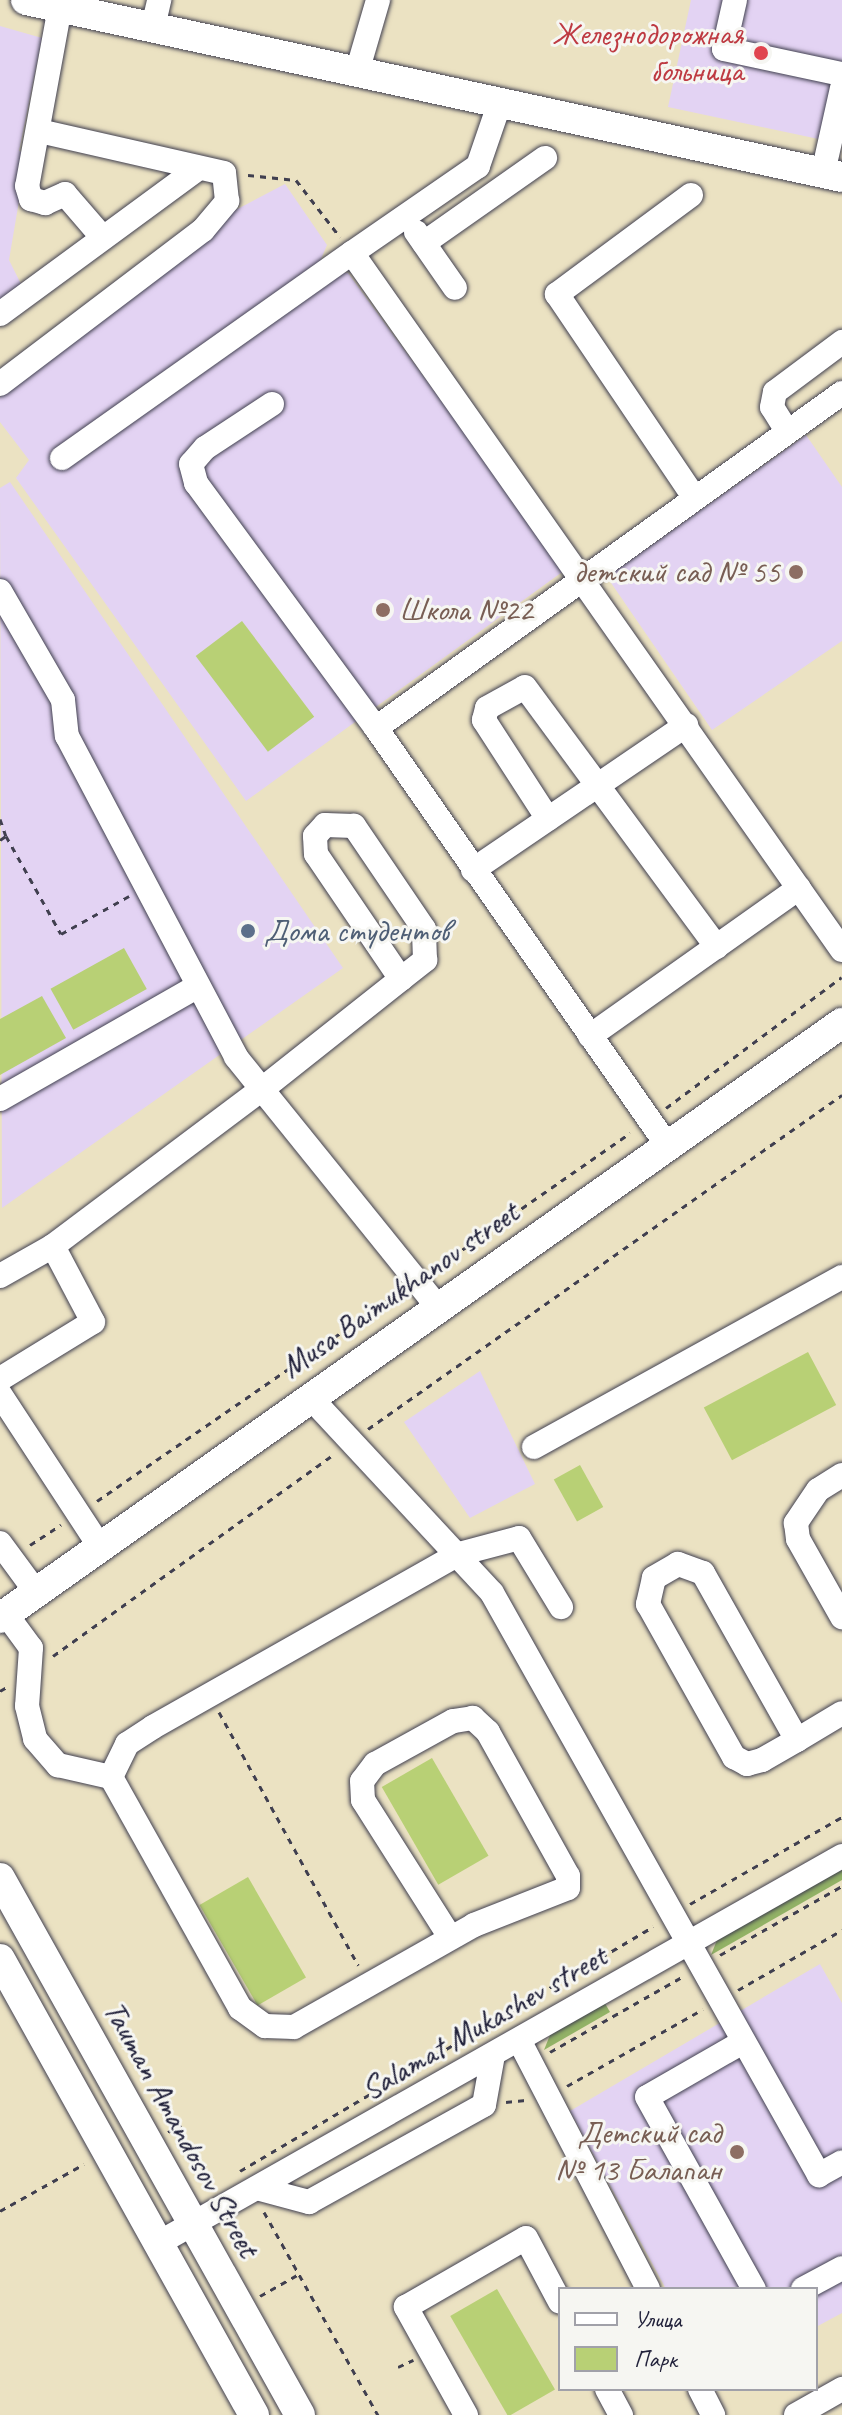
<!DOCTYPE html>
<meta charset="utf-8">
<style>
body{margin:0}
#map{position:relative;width:842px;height:2415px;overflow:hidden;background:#ebe2c2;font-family:Caveat,sans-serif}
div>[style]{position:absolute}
.built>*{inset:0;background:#e3d3f3}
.green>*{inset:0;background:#b8d075;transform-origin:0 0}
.forest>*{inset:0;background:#92b266}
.path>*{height:3px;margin-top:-1.5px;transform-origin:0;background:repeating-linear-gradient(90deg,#403f4f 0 6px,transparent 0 12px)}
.roads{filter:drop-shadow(0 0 2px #403f4f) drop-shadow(0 0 2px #403f4f)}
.minor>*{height:24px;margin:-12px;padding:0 12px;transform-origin:12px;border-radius:12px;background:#fff}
.major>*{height:30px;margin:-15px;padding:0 15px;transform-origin:15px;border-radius:15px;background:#fff}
.dots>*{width:22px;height:22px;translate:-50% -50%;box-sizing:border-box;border:4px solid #f6f6f2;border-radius:50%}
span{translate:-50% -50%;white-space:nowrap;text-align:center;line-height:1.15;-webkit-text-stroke:6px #f6f6f2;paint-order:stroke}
.health-label{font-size:32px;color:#be3a42}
.right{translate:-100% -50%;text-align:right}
.education-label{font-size:32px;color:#785e54}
.left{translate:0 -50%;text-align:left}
.service-label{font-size:32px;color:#4e5e75}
.street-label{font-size:32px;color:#22223b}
.legend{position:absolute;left:558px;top:2287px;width:260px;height:104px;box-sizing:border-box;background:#f6f6f2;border:2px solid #a1a1a9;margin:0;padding:10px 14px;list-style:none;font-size:24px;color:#22223b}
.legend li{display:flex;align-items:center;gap:16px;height:40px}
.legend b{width:40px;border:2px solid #a1a1a9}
</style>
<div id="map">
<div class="built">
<div style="clip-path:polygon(691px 0,842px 0,842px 144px,668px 107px)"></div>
<div style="clip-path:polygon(0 26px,42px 38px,19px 151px,27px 154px,9px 260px,22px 286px,0 301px)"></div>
<div style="clip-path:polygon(285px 184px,327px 245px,321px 259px,330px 272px,348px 273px,565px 570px,246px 801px,16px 478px,29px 460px,0 422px,0 397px,230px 213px)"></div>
<div style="clip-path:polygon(806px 435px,842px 487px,842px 641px,712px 730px,607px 577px)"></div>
<div style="clip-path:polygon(10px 482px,343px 968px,2px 1208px,0 488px)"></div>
<div style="clip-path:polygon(480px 1371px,535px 1484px,470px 1518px,404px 1422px)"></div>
<div style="clip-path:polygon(820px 1964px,842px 2003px,842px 2313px,816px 2327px,816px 2289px,666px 2289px,570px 2111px)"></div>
</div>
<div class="green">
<div style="left:242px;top:621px;width:120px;height:58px;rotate:53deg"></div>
<div style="left:124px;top:948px;width:47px;height:84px;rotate:61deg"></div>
<div style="clip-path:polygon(42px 996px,66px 1038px,0 1075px,0 1019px)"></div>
<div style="left:808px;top:1352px;width:60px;height:118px;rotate:62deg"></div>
<div style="left:580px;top:1465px;width:48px;height:30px;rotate:61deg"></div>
<div style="left:432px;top:1758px;width:113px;height:58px;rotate:60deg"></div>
<div style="left:248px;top:1877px;width:116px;height:56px;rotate:60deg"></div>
<div style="left:497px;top:2289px;width:116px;height:54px;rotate:60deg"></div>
</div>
<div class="forest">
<div style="clip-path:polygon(842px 1864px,842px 1880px,711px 1955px,717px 1940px)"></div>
<div style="clip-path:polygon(603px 2000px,610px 2012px,544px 2050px,550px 2035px)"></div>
</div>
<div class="path">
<div style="left:248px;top:175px;width:48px;rotate:5.9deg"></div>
<div style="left:296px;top:180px;width:72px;rotate:52.3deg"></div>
<div style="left:0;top:819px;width:18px;rotate:71deg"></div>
<div style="left:0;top:840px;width:7px;rotate:-34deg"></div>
<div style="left:6px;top:836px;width:112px;rotate:60.7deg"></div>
<div style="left:61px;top:934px;width:78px;rotate:-29.2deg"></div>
<div style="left:666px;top:1108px;width:219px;rotate:-36.7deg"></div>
<div style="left:433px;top:1270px;width:240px;rotate:-34.8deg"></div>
<div style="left:368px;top:1429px;width:580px;rotate:-35.17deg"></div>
<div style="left:97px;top:1501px;width:368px;rotate:-34.6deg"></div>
<div style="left:30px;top:1545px;width:37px;rotate:-33deg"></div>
<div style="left:53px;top:1656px;width:345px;rotate:-35.7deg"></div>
<div style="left:0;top:1691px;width:8px;rotate:-30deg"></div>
<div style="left:219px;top:1712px;width:289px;rotate:61.2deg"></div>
<div style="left:690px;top:1904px;width:175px;rotate:-29.8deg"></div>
<div style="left:720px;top:1955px;width:140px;rotate:-29.5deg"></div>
<div style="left:738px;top:1990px;width:120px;rotate:-30deg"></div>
<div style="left:550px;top:2052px;width:152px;rotate:-29.6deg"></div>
<div style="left:567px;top:2086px;width:156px;rotate:-29.5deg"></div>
<div style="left:506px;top:2102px;width:20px;rotate:-6deg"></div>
<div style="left:168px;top:2132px;width:15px;rotate:-28deg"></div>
<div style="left:240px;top:2171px;width:480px;rotate:-30.6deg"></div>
<div style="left:0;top:2211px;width:96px;rotate:-29.2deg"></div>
<div style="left:264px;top:2212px;width:233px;rotate:60.7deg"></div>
<div style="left:260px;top:2296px;width:45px;rotate:-29.4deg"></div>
<div style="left:398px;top:2367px;width:17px;rotate:-25deg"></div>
</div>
<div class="roads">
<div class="minor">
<div style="left:735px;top:0;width:50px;rotate:102.7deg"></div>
<div style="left:724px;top:49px;width:121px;rotate:12deg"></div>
<div style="left:60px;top:7px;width:182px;rotate:100.4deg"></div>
<div style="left:27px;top:186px;width:14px;rotate:73deg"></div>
<div style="left:31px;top:199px;width:15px;rotate:16deg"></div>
<div style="left:45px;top:203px;width:22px;rotate:-24deg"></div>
<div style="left:65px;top:194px;width:58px;rotate:49.2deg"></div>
<div style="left:153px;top:27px;width:28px;rotate:-77deg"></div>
<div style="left:357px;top:72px;width:75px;rotate:-73.7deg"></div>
<div style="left:499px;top:105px;width:65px;rotate:109deg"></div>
<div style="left:478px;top:166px;width:153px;rotate:145.4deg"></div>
<div style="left:352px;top:253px;width:852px;rotate:54.89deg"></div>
<div style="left:823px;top:173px;width:87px;rotate:-77.4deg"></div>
<div style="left:691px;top:195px;width:167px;rotate:143.5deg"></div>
<div style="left:557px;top:294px;width:244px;rotate:56deg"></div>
<div style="left:416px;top:232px;width:68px;rotate:55.1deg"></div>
<div style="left:424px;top:243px;width:148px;rotate:-35.1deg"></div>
<div style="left:0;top:314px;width:247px;rotate:-36.3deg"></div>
<div style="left:0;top:384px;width:255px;rotate:-37.2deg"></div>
<div style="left:203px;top:230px;width:38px;rotate:-50deg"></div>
<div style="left:227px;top:201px;width:28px;rotate:-96deg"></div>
<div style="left:224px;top:173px;width:190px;rotate:-167.2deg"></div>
<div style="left:272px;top:404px;width:80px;rotate:146.7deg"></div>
<div style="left:205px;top:448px;width:21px;rotate:131deg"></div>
<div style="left:191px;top:464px;width:20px;rotate:75deg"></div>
<div style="left:196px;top:483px;width:304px;rotate:53.7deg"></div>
<div style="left:787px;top:431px;width:28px;rotate:-122deg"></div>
<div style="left:772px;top:407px;width:15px;rotate:-79deg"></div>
<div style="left:775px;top:392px;width:84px;rotate:-36.7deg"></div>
<div style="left:62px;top:458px;width:355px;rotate:-35.3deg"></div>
<div style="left:0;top:591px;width:126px;rotate:60deg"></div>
<div style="left:63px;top:700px;width:36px;rotate:84deg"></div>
<div style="left:67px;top:736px;width:363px;rotate:62.2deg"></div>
<div style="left:236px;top:1057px;width:321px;rotate:51.1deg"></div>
<div style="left:548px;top:819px;width:118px;rotate:-122.9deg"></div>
<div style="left:484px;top:720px;width:12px;rotate:-76deg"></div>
<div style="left:487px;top:708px;width:43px;rotate:-28.9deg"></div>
<div style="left:525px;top:687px;width:323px;rotate:53.6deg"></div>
<div style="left:473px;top:870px;width:258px;rotate:-34.2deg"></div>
<div style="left:590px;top:1036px;width:256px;rotate:-35.3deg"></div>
<div style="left:0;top:1099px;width:226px;rotate:-29.7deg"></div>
<div style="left:667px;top:1145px;width:508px;rotate:-124.91deg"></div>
<div style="left:376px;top:728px;width:574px;rotate:-35.71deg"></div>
<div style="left:0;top:1276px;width:61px;rotate:-29.5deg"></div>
<div style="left:53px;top:1246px;width:260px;rotate:-36.9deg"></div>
<div style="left:261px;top:1090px;width:179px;rotate:-38.4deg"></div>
<div style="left:401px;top:979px;width:31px;rotate:-38deg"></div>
<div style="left:425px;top:960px;width:31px;rotate:-92deg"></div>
<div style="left:424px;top:929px;width:125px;rotate:-124.2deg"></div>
<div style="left:354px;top:826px;width:29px;rotate:-178deg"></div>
<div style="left:325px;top:825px;width:15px;rotate:132deg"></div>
<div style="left:315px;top:836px;width:18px;rotate:87deg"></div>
<div style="left:316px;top:854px;width:151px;rotate:55.8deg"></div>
<div style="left:0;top:1379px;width:109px;rotate:-31.5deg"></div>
<div style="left:93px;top:1322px;width:86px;rotate:-117.8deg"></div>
<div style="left:0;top:1394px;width:183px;rotate:56.8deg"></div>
<div style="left:310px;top:1397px;width:267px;rotate:47.1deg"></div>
<div style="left:492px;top:1593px;width:668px;rotate:60.67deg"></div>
<div style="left:819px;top:2175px;width:26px;rotate:-29deg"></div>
<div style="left:534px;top:1447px;width:352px;rotate:-28.9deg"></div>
<div style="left:842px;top:1475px;width:28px;rotate:148deg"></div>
<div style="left:818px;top:1490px;width:40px;rotate:124deg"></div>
<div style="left:796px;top:1523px;width:16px;rotate:83deg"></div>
<div style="left:798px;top:1539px;width:90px;rotate:60.6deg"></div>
<div style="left:0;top:1543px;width:61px;rotate:53.7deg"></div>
<div style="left:6px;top:1614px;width:42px;rotate:53.7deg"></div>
<div style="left:31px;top:1648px;width:58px;rotate:93.9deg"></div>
<div style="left:27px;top:1706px;width:34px;rotate:76deg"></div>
<div style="left:35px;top:1739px;width:35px;rotate:49deg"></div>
<div style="left:58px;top:1765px;width:54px;rotate:12.8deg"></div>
<div style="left:111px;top:1777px;width:37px;rotate:-64deg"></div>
<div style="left:127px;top:1744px;width:31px;rotate:-33deg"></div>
<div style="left:153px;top:1727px;width:352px;rotate:-29.5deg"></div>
<div style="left:459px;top:1554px;width:62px;rotate:-14.9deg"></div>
<div style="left:519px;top:1538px;width:81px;rotate:58.7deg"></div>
<div style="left:797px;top:1740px;width:192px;rotate:-119.4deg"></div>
<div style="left:703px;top:1573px;width:27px;rotate:-160deg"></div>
<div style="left:678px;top:1564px;width:28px;rotate:150deg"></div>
<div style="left:654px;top:1578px;width:27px;rotate:103deg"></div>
<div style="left:648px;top:1604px;width:176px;rotate:60.7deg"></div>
<div style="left:734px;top:1757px;width:15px;rotate:28deg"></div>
<div style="left:747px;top:1764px;width:16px;rotate:-15deg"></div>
<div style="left:762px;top:1760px;width:40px;rotate:-29.7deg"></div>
<div style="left:797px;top:1740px;width:52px;rotate:-31deg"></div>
<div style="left:111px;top:1777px;width:265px;rotate:60.8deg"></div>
<div style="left:240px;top:2008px;width:31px;rotate:36deg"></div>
<div style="left:265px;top:2026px;width:29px;rotate:2deg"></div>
<div style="left:294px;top:2027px;width:207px;rotate:-29.5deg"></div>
<div style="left:474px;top:1925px;width:101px;rotate:-21.5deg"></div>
<div style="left:568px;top:1888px;width:12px;rotate:-90deg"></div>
<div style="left:568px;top:1876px;width:165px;rotate:-119.1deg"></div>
<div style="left:488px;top:1732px;width:21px;rotate:-137deg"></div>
<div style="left:473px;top:1718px;width:20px;rotate:171deg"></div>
<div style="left:453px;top:1721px;width:89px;rotate:151.1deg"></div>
<div style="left:375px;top:1764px;width:21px;rotate:127deg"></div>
<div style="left:362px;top:1781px;width:19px;rotate:87deg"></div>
<div style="left:363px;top:1800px;width:162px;rotate:57.6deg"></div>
<div style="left:519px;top:2040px;width:280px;rotate:62.6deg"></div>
<div style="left:741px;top:2043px;width:108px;rotate:150.1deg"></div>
<div style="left:647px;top:2097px;width:220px;rotate:60.9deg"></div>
<div style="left:260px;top:2189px;width:51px;rotate:14.9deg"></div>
<div style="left:309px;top:2202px;width:200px;rotate:-29deg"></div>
<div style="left:484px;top:2105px;width:51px;rotate:-79.8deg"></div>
<div style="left:157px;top:2244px;width:787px;rotate:-29.53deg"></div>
<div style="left:803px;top:2289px;width:44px;rotate:-28.3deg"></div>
<div style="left:607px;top:2389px;width:30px;rotate:62deg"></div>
<div style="left:700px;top:2389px;width:29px;rotate:63deg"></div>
<div style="left:466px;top:2415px;width:124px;rotate:-119.1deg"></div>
<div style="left:406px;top:2307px;width:138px;rotate:-29.9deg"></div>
<div style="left:526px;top:2238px;width:72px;rotate:62deg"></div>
<div style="left:796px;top:2415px;width:53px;rotate:-29.5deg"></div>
</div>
<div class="major">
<div style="left:26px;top:0;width:835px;rotate:12.24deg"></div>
<div style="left:0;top:1618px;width:1031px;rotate:-35.25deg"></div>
<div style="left:0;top:1878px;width:615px;rotate:60.81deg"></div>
<div style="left:0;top:1959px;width:522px;rotate:60.88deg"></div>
</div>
</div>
<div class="dots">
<div style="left:761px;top:53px;background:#e0444e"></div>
<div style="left:796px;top:572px;background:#8d6e63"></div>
<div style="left:383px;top:610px;background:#8d6e63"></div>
<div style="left:248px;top:931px;background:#5c6f8a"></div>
<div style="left:737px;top:2152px;background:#8d6e63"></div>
</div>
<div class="health-label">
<span class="right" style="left:743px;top:53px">Железнодорожная<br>больница</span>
</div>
<div class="education-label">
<span class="right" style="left:780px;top:572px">детский сад № 55</span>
<span class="left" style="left:399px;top:610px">Школа №22</span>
<span class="right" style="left:721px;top:2152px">Детский сад<br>№ 13 Балапан</span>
</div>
<div class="service-label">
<span class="left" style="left:264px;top:931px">Дома студентов</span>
</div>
<div class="street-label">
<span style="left:400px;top:1290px;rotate:-35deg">Musa Baimukhanov street</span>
<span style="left:484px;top:2023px;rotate:-30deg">Salamat Mukashev street</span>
<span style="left:181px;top:2129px;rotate:61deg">Tauman Amandosov Street</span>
</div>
<ul class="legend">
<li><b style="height:10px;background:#fff"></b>Улица</li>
<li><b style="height:22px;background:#b8d075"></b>Парк</li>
</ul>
</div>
